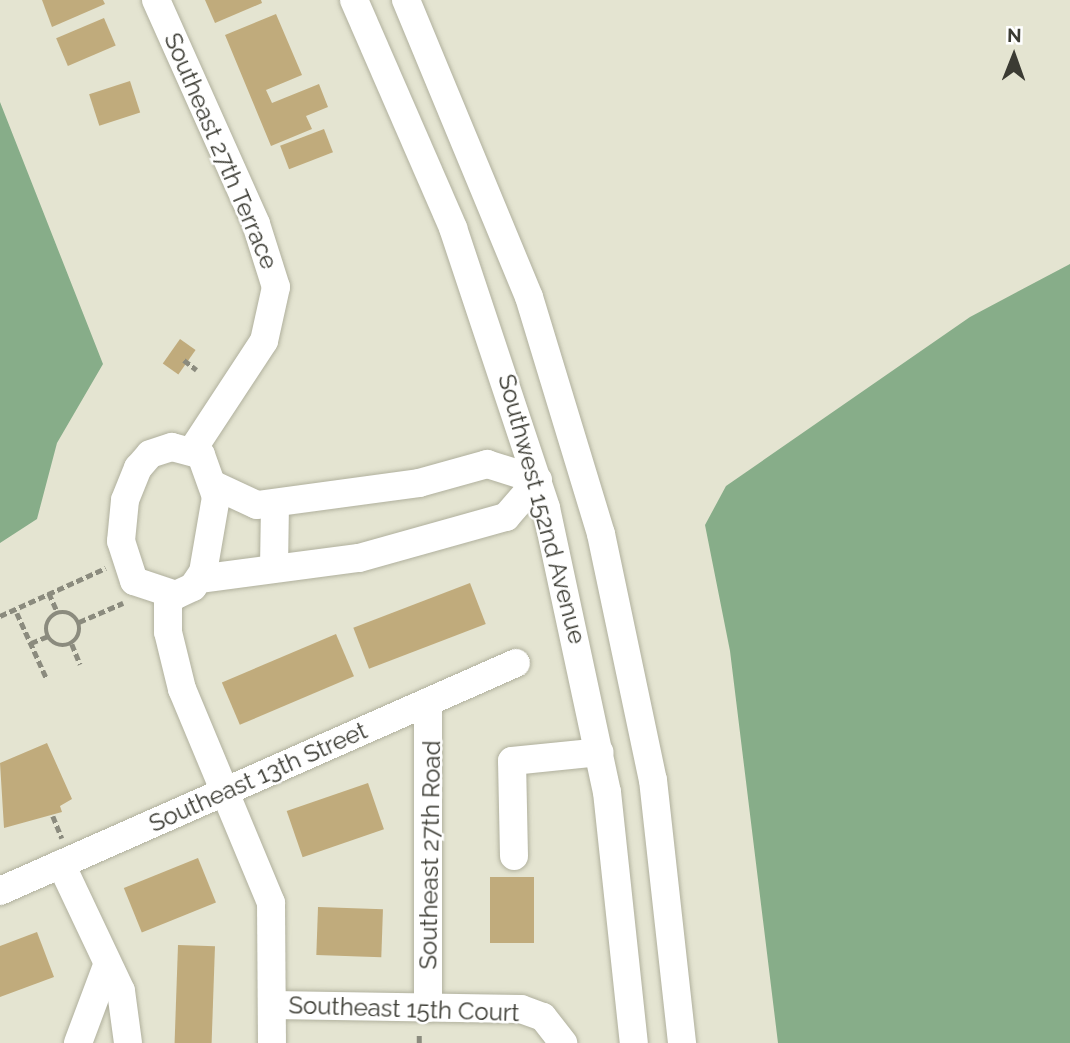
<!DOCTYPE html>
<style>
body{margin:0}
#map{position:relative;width:1070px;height:1043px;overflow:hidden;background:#e4e4d1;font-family:Raleway,sans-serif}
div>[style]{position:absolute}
.water>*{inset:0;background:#87ad89}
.building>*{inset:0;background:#c0ab7c;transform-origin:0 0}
.path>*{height:4.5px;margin-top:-2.25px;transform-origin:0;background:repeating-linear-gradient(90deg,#8b8b7e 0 7px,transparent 0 10.5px)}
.path>.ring{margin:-2.25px;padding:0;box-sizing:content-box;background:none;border:4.5px solid #8b8b7e;border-radius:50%}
.roads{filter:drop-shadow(0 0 2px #b0b09d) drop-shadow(0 0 2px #b0b09d)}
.minor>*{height:28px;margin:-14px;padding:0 14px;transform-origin:14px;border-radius:14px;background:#fff}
span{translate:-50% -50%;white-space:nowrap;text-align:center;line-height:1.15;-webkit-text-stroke:5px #fff;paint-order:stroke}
.street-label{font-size:24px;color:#3b3b33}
.north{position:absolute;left:979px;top:21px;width:70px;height:70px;-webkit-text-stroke:5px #fff;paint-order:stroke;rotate:1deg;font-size:19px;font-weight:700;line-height:28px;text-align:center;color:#3b3b33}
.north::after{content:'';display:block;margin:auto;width:24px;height:32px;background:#3b3b33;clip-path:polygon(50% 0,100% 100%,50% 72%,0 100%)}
</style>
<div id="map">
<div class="water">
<div style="clip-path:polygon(0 102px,103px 364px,57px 443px,37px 519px,0 543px)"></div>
<div style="clip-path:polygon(1070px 264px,1070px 1043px,778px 1043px,730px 651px,705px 525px,726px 486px,970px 317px)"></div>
</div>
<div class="building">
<div style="clip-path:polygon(42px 0,103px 0,105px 4px,52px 27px)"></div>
<div style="clip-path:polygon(205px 0,261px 0,262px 3px,215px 23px)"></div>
<div style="clip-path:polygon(276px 14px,302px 75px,266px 90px,272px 103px,319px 84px,328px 107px,306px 116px,312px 129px,271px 146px,225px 35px)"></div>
<div style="left:104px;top:18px;width:30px;height:52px;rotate:67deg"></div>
<div style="left:130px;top:81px;width:33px;height:43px;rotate:72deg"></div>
<div style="left:324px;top:129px;width:25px;height:47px;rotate:69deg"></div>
<div style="left:180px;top:339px;width:19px;height:30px;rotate:35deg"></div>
<div style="left:470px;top:583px;width:44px;height:125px;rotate:69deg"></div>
<div style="left:336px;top:634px;width:46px;height:124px;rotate:67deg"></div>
<div style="clip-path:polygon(47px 743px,72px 799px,60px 806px,62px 812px,4px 828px,0 763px)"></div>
<div style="left:368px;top:783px;width:49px;height:86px;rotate:71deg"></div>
<div style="left:198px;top:858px;width:48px;height:80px;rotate:68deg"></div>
<div style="left:490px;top:877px;width:44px;height:66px"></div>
<div style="left:318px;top:907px;width:65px;height:48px;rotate:2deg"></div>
<div style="clip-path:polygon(37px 932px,54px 977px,0 997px,0 946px)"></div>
<div style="left:178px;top:945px;width:37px;height:98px;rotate:2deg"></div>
</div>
<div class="path">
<div style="left:184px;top:360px;width:16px;rotate:38deg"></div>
<div style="left:49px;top:593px;width:22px;rotate:66deg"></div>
<div class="ring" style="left:46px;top:612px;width:29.5px;height:29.5px"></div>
<div style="left:17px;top:613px;width:72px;rotate:65.6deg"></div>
<div style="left:0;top:616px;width:116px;rotate:-24.4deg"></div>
<div style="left:79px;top:622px;width:48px;rotate:-23.4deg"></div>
<div style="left:31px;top:643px;width:18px;rotate:-22deg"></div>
<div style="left:72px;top:644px;width:22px;rotate:68deg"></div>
<div style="left:53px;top:816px;width:24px;rotate:68deg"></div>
<div style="left:419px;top:1043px;width:9px;rotate:-90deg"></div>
</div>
<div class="roads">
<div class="minor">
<div style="left:156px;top:0;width:245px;rotate:65.9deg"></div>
<div style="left:256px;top:224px;width:66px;rotate:72.4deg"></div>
<div style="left:276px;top:287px;width:55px;rotate:102.5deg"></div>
<div style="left:264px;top:341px;width:129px;rotate:123.3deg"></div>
<div style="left:354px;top:0;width:249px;rotate:66.5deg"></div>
<div style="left:453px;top:228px;width:295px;rotate:71.6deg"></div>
<div style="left:546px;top:508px;width:290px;rotate:77.9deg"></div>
<div style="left:607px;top:792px;width:252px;rotate:83.9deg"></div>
<div style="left:406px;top:0;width:321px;rotate:67.5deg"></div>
<div style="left:529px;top:297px;width:248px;rotate:73.1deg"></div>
<div style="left:601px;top:534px;width:251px;rotate:78.1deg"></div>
<div style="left:653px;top:780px;width:265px;rotate:83.7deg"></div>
<div style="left:172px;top:447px;width:30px;rotate:15deg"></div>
<div style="left:201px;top:455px;width:45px;rotate:70.3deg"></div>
<div style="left:216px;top:497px;width:76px;rotate:99.8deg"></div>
<div style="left:203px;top:572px;width:18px;rotate:124deg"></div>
<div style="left:193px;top:587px;width:19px;rotate:155deg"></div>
<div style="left:176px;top:595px;width:44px;rotate:-161.6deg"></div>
<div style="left:134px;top:581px;width:42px;rotate:-108deg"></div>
<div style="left:121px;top:541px;width:41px;rotate:-84.4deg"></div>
<div style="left:125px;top:500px;width:35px;rotate:-68deg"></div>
<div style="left:138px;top:468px;width:18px;rotate:-49deg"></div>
<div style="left:150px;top:454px;width:23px;rotate:-18deg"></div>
<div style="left:216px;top:486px;width:45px;rotate:24.9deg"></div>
<div style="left:257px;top:505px;width:163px;rotate:-7.7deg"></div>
<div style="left:419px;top:483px;width:71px;rotate:-15.6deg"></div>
<div style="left:487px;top:464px;width:53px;rotate:17.4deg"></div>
<div style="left:274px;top:568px;width:64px;rotate:-89.1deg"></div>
<div style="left:199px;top:579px;width:161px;rotate:-7.5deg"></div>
<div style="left:359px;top:558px;width:153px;rotate:-15.6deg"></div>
<div style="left:506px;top:517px;width:49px;rotate:-49.1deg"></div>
<div style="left:168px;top:595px;width:37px;rotate:90deg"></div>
<div style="left:168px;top:632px;width:59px;rotate:76.2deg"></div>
<div style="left:182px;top:689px;width:232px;rotate:67.4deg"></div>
<div style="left:271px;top:903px;width:140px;rotate:89.6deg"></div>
<div style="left:514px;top:856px;width:95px;rotate:-91.2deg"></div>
<div style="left:512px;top:761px;width:88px;rotate:-5.8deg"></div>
<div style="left:61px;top:864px;width:140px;rotate:64.7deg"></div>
<div style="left:121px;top:991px;width:52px;rotate:82.3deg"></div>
<div style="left:0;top:891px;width:564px;rotate:-23.84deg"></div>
<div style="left:273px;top:1005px;width:248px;rotate:0.9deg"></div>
<div style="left:521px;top:1009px;width:23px;rotate:20deg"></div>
<div style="left:543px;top:1017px;width:33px;rotate:52deg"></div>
<div style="left:428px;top:1008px;width:306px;rotate:-90deg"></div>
<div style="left:78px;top:1043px;width:80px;rotate:-69.5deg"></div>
</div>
</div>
<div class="street-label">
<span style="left:221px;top:151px;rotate:67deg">Southeast 27th Terrace</span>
<span style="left:542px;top:509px;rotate:75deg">Southwest 152nd Avenue</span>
<span style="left:258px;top:777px;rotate:-24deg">Southeast 13th Street</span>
<span style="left:430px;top:855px;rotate:-89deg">Southeast 27th Road</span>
<span style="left:404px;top:1009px;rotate:2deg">Southeast 15th Court</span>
</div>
<div class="north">N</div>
</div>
